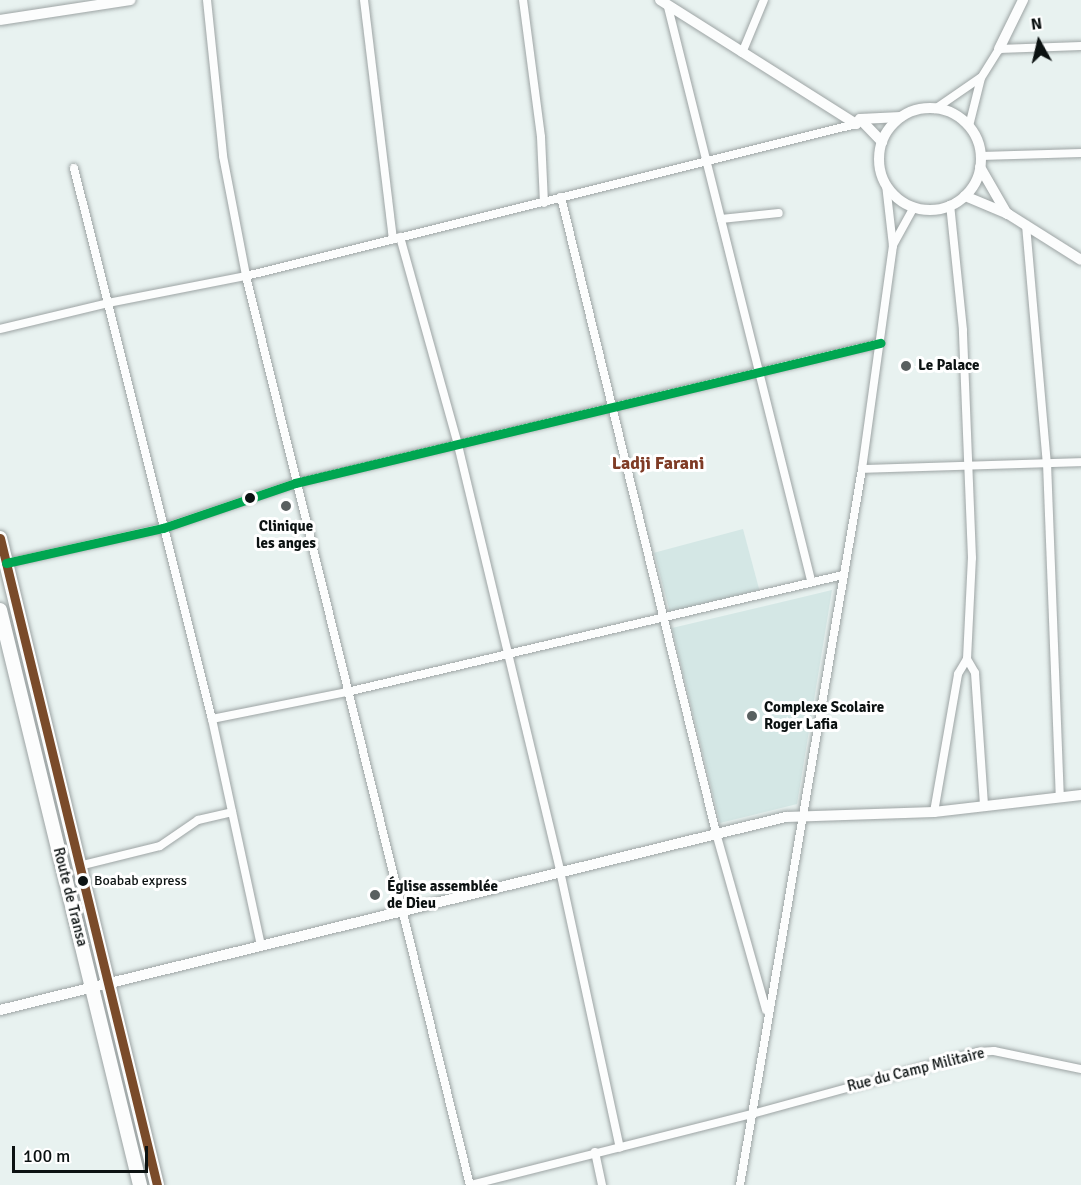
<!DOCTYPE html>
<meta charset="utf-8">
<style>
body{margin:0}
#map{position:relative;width:1081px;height:1185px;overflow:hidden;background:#e8f2f0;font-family:Signika,sans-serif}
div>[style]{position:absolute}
.built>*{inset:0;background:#d4e7e5;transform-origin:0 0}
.roads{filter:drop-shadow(0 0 2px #9da4a4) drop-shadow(0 0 2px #9da4a4)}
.minor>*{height:8px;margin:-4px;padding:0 4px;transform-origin:4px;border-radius:4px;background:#fcfdfd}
.tertiary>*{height:10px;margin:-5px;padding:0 5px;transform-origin:5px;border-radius:5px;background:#fcfdfd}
.tertiary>.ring{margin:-5px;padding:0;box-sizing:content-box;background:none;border:10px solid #fcfdfd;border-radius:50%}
.primary>*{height:14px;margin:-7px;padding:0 7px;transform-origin:7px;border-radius:7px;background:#fcfdfd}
.bus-1>*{height:9px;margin:-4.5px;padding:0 4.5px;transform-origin:4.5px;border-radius:4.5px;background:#7a4b2a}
.bus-2>*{height:9px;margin:-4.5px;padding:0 4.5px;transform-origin:4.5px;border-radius:4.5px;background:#00a651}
.dots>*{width:16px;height:16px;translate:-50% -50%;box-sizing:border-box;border:3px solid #fff;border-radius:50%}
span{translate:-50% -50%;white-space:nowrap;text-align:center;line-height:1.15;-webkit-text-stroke:6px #fff;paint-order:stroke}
.bus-label{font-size:14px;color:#0c1212}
.left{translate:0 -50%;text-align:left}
.poi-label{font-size:15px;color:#0c1212;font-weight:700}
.street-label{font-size:15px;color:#0c1212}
.quarter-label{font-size:18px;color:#7f3b25;font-weight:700}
.north{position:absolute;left:1009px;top:12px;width:60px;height:60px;-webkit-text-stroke:4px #fff;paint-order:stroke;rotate:352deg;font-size:16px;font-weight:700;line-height:24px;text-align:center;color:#0c1212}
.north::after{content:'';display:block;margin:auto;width:21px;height:27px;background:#0c1212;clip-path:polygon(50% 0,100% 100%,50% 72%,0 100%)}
.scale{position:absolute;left:12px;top:1146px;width:136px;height:27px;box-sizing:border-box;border:3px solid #0c1212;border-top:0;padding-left:8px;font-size:18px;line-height:21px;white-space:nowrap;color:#0c1212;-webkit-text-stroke:4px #fff;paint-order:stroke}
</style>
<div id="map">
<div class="built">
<div style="left:743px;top:529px;width:63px;height:92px;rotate:75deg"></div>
<div style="clip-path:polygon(832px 590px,797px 804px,720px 823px,672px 628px)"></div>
</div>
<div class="roads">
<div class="minor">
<div style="left:207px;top:0;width:157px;rotate:84.1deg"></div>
<div style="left:223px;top:156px;width:122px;rotate:79.1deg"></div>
<div style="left:246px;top:276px;width:936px;rotate:76.16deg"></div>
<div style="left:364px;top:0;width:241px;rotate:83.1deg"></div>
<div style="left:523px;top:0;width:138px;rotate:82.5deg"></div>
<div style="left:541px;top:137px;width:66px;rotate:87.4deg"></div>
<div style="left:668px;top:7px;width:591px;rotate:75.99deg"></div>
<div style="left:742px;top:53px;width:57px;rotate:-67.5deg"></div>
<div style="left:935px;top:109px;width:55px;rotate:-34.6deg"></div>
<div style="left:969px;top:126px;width:49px;rotate:-76deg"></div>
<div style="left:981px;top:78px;width:34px;rotate:-58deg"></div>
<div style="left:999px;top:49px;width:82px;rotate:-2.1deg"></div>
<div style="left:981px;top:156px;width:100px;rotate:-1.7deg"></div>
<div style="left:74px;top:168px;width:568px;rotate:75.94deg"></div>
<div style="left:212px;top:719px;width:231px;rotate:77.8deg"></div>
<div style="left:561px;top:197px;width:655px;rotate:76.3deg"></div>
<div style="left:716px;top:833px;width:184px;rotate:74.2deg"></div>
<div style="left:721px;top:219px;width:58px;rotate:-5.9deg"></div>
<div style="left:1026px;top:225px;width:239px;rotate:85deg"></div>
<div style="left:1047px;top:463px;width:333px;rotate:87.8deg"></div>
<div style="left:400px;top:237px;width:216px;rotate:74.4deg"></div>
<div style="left:458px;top:445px;width:438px;rotate:76.5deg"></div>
<div style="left:560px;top:871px;width:283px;rotate:77.8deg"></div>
<div style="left:893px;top:245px;width:43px;rotate:-61.1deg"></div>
<div style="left:0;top:329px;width:111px;rotate:-13.5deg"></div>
<div style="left:108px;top:303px;width:141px;rotate:-11.1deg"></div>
<div style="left:246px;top:276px;width:629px;rotate:-13.99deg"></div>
<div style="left:862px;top:469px;width:219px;rotate:-1.8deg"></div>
<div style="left:6px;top:563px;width:161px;rotate:-12.6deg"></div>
<div style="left:163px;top:528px;width:139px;rotate:-18.8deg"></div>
<div style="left:295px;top:483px;width:602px;rotate:-13.46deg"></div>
<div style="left:967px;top:659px;width:16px;rotate:60deg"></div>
<div style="left:975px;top:673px;width:132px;rotate:86.1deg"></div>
<div style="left:212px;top:719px;width:138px;rotate:-11.3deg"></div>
<div style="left:347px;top:692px;width:510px;rotate:-13.27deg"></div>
<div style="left:934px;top:812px;width:140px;rotate:-80.1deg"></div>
<div style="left:958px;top:674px;width:17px;rotate:-59deg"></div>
<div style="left:967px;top:659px;width:101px;rotate:-87.2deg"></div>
<div style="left:972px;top:558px;width:228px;rotate:-92.3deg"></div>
<div style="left:963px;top:330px;width:126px;rotate:-95.9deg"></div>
<div style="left:79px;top:866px;width:83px;rotate:-13.9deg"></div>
<div style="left:160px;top:846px;width:46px;rotate:-34.4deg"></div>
<div style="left:198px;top:820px;width:35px;rotate:-13deg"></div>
<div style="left:595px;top:1152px;width:34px;rotate:78deg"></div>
<div style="left:471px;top:1185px;width:290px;rotate:-14.2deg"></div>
<div style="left:752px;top:1114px;width:234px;rotate:-15.3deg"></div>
<div style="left:978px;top:1052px;width:16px;rotate:-4deg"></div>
<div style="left:994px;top:1051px;width:89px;rotate:11.7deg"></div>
<div style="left:740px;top:1185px;width:726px;rotate:-80.33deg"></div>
<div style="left:862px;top:469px;width:225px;rotate:-82.1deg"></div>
<div style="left:893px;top:246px;width:61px;rotate:-96.5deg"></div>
</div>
<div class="tertiary">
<div style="left:660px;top:0;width:232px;rotate:32.3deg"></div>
<div style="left:856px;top:124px;width:6px;rotate:-51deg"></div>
<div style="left:860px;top:119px;width:41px;rotate:-2.8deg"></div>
<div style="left:0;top:20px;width:132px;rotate:-8.7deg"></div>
<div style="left:999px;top:49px;width:55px;rotate:-63.9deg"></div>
<div class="ring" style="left:879px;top:108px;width:92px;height:92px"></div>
<div style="left:860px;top:119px;width:32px;rotate:46deg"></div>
<div style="left:980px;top:167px;width:54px;rotate:60.1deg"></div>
<div style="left:965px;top:196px;width:47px;rotate:22.7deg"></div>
<div style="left:1008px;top:214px;width:86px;rotate:32.2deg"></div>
<div style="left:0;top:1010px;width:809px;rotate:-13.8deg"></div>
<div style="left:786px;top:817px;width:148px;rotate:-1.9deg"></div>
<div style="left:934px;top:812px;width:148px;rotate:-6.6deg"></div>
</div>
<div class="primary">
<div style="left:0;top:538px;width:666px;rotate:76.36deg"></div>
<div style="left:0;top:610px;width:592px;rotate:76.32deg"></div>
</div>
</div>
<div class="bus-1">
<div style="left:0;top:538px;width:666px;rotate:76.36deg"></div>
</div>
<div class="bus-2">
<div style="left:6px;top:563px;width:161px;rotate:-12.6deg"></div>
<div style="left:163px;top:528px;width:139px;rotate:-18.8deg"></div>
<div style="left:295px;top:483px;width:602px;rotate:-13.46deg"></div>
</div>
<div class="dots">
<div style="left:906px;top:366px;background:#596060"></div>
<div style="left:250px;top:498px;background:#0c1212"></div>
<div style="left:286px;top:506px;background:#596060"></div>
<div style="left:752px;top:716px;background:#596060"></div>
<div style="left:83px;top:881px;background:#0c1212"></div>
<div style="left:375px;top:895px;background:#596060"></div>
</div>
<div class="bus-label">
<span class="left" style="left:94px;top:881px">Boabab express</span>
</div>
<div class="poi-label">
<span class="left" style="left:918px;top:366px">Le Palace</span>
<span style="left:286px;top:535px">Clinique<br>les anges</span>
<span class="left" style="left:764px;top:716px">Complexe Scolaire<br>Roger Lafia</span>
<span class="left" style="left:387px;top:895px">Église assemblée<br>de Dieu</span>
</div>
<div class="street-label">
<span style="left:70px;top:897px;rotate:76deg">Route de Transa</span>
<span style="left:916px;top:1070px;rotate:-14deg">Rue du Camp Militaire</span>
</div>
<div class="quarter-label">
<span style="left:658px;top:463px">Ladji Farani</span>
</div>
<div class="north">N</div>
<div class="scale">100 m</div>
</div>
